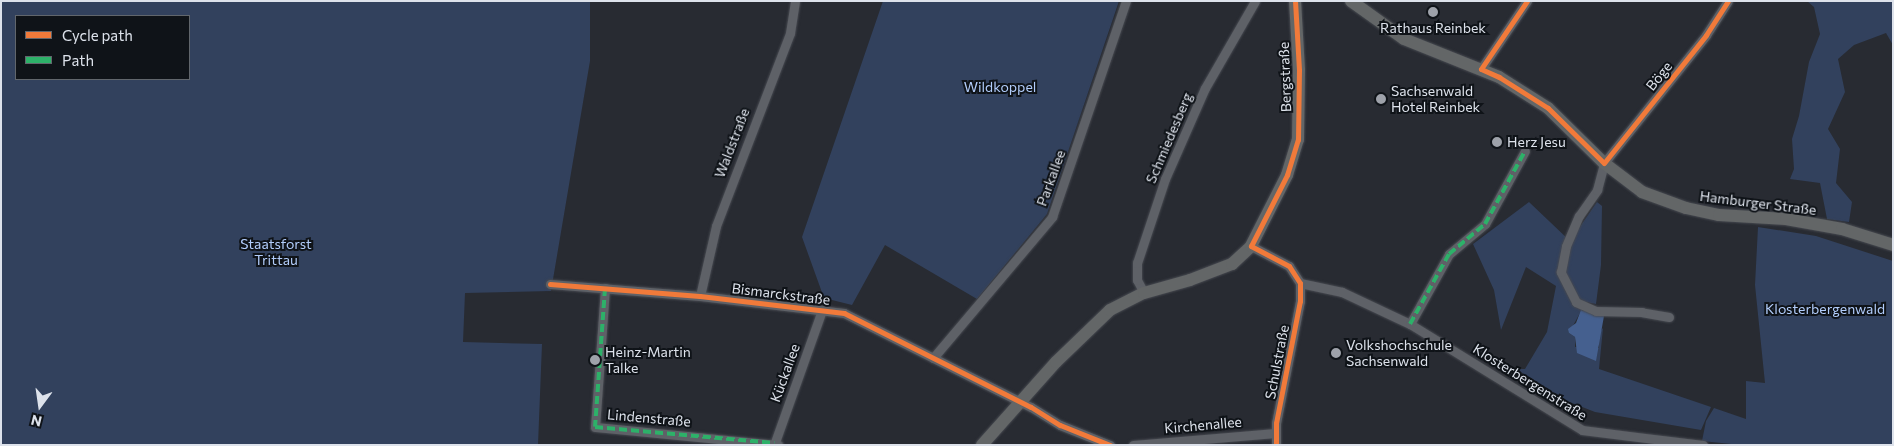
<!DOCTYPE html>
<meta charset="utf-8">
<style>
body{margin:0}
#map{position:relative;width:1894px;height:446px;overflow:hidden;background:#282b32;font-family:Commissioner,sans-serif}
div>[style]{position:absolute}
.green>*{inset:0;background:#32415d}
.water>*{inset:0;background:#45608f}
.roads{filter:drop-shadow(0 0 1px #464950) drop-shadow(0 0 1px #464950)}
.street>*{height:9px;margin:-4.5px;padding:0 4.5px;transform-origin:4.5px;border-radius:4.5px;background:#5e6167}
.secondary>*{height:12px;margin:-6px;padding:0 6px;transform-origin:6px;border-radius:6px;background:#636667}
.quiet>*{height:4px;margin-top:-2px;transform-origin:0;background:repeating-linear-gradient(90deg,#2db169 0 8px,transparent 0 12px)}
.cycleway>*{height:5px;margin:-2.5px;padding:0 2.5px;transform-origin:2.5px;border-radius:2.5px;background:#f17a3a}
.dots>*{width:14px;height:14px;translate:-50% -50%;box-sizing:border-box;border:2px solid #0f1318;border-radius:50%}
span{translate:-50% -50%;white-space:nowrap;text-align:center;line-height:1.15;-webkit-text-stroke:4px #0f1318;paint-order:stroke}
.poi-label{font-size:14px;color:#dde2eb}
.left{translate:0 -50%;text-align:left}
.street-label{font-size:14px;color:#dde2eb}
.park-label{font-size:14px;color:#b2cdfb}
.frame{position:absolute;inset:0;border:2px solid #dde2eb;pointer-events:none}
.legend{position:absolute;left:15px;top:15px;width:175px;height:65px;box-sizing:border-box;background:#0f1318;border:1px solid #61666c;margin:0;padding:6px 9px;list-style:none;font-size:15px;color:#dde2eb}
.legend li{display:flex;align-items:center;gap:10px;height:25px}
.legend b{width:25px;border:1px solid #61666c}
.north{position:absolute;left:15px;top:381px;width:50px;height:50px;-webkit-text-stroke:4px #0f1318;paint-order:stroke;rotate:194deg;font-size:14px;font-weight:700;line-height:20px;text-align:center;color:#dde2eb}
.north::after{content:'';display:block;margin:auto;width:18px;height:22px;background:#dde2eb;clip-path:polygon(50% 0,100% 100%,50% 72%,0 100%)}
</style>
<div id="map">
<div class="green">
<div style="clip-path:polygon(evenodd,1px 1px,590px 1px,590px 61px,551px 291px,465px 293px,463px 342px,542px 344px,538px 445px,1px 445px,1px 1px,16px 16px,189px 16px,189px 79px,16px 79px,16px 16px)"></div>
<div style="clip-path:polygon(883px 1px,1119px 1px,1047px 214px,977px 299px,885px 245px,852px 305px,824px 298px,802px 237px)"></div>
<div style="clip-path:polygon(1807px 1px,1893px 1px,1893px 45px,1886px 33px,1854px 45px,1838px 59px,1845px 92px,1828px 129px,1840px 149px,1836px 183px,1852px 202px,1849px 222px,1827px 219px,1820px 183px,1790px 179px,1794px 169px,1792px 139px,1799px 116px,1809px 62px,1820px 34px,1814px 7px)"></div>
<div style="clip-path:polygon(1529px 202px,1570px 241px,1597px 202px,1602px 206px,1601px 265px,1596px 304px,1586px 302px,1569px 333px,1575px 337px,1575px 347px,1599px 348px,1598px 334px,1603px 328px,1599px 369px,1711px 407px,1701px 430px,1595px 412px,1567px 401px,1516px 369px,1525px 369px,1547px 332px,1556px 286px,1526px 267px,1501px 330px,1494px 290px,1473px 244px)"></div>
<div style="clip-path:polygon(1758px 227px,1816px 236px,1893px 261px,1893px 445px,1741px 445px,1702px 441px,1706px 421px,1714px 408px,1746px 419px,1746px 381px,1765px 383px,1755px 285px)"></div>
</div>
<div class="water">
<div style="clip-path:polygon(1581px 310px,1604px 316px,1596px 361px,1577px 353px,1575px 337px,1569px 333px,1568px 329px,1576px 323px)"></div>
</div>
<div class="roads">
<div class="street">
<div style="left:1481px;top:69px;width:82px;rotate:-55.9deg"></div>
<div style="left:1251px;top:246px;width:43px;rotate:27.8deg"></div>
<div style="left:1289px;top:266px;width:20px;rotate:57deg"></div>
<div style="left:1300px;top:283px;width:18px;rotate:90deg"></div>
<div style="left:1300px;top:301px;width:124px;rotate:101.1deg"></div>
<div style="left:1276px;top:423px;width:22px;rotate:90deg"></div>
<div style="left:1300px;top:283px;width:43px;rotate:12.1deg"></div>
<div style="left:1342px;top:292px;width:75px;rotate:25.2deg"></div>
<div style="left:1410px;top:324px;width:202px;rotate:31.6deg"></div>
<div style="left:1582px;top:430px;width:122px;rotate:7.1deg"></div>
<div style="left:550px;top:284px;width:150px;rotate:4.6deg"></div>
<div style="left:700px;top:296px;width:145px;rotate:6.7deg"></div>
<div style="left:844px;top:313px;width:209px;rotate:26.7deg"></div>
<div style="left:1031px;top:407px;width:34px;rotate:32deg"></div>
<div style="left:1060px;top:425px;width:54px;rotate:21.8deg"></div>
<div style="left:605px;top:288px;width:139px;rotate:94.1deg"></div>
<div style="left:595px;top:427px;width:184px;rotate:5.6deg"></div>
<div style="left:1144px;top:293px;width:15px;rotate:-118deg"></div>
<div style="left:1137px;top:280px;width:17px;rotate:-90deg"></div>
<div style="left:1137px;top:263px;width:89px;rotate:-71.6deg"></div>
<div style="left:1165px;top:179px;width:99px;rotate:-66.3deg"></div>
<div style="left:1205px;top:88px;width:100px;rotate:-60.1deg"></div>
<div style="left:700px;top:296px;width:72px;rotate:-77.1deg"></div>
<div style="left:716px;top:226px;width:207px;rotate:-69deg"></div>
<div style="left:790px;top:33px;width:32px;rotate:-81deg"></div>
<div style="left:1669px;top:317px;width:27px;rotate:-170deg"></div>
<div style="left:1642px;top:312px;width:46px;rotate:-178.8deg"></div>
<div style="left:1596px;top:311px;width:22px;rotate:-156deg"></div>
<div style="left:1576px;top:302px;width:34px;rotate:-117deg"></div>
<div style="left:1561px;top:272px;width:26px;rotate:-79deg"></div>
<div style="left:1566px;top:246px;width:33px;rotate:-67deg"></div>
<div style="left:1579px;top:216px;width:32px;rotate:-55deg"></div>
<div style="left:1597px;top:190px;width:28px;rotate:-75deg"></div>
<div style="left:1604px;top:163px;width:164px;rotate:-51.4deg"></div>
<div style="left:1706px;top:35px;width:40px;rotate:-57.1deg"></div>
<div style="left:1410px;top:324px;width:80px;rotate:-60.9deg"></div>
<div style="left:1449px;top:254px;width:47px;rotate:-39.8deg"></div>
<div style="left:1485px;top:224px;width:83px;rotate:-61.3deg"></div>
<div style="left:933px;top:358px;width:185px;rotate:-49.8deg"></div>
<div style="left:1052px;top:217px;width:228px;rotate:-71.1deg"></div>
<div style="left:774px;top:445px;width:143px;rotate:-70.4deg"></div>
<div style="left:1133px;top:445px;width:143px;rotate:-4.8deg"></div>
</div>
<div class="secondary">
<div style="left:1351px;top:1px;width:65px;rotate:35.6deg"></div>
<div style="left:1404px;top:39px;width:102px;rotate:21.8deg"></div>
<div style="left:1499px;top:77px;width:58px;rotate:32.3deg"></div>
<div style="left:1548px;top:108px;width:78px;rotate:44.5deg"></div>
<div style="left:1604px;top:163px;width:48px;rotate:37.3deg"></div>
<div style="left:1642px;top:192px;width:47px;rotate:20deg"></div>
<div style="left:1686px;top:208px;width:34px;rotate:12deg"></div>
<div style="left:1719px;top:215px;width:67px;rotate:3.4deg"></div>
<div style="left:1786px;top:219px;width:57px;rotate:10.1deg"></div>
<div style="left:1842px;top:229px;width:53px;rotate:17.4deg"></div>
<div style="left:982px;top:445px;width:111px;rotate:-48.3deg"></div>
<div style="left:1056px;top:362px;width:75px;rotate:-43.9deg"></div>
<div style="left:1110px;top:310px;width:38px;rotate:-27deg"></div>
<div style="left:1144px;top:293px;width:48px;rotate:-15.8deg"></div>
<div style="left:1190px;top:280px;width:45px;rotate:-20.9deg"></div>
<div style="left:1232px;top:264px;width:26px;rotate:-43deg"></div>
<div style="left:1251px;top:246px;width:80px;rotate:-63.1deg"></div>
<div style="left:1287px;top:175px;width:37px;rotate:-73deg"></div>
<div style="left:1298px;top:140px;width:70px;rotate:-89.2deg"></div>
<div style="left:1299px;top:70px;width:69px;rotate:-93.3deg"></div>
</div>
</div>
<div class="quiet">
<div style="left:605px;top:288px;width:139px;rotate:94.1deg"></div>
<div style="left:595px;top:427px;width:180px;rotate:5.1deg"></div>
<div style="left:1410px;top:324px;width:80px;rotate:-60.9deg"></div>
<div style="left:1449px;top:254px;width:47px;rotate:-39.8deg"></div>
<div style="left:1485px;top:224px;width:83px;rotate:-61.3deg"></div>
</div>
<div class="cycleway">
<div style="left:1527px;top:1px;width:82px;rotate:124.1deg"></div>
<div style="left:1481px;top:69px;width:20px;rotate:24deg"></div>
<div style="left:1499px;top:77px;width:58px;rotate:32.3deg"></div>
<div style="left:1548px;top:108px;width:78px;rotate:44.5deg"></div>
<div style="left:1604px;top:163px;width:164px;rotate:-51.4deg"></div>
<div style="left:1706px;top:35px;width:40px;rotate:-57.1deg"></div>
<div style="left:550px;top:284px;width:150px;rotate:4.6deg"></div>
<div style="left:700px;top:296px;width:145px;rotate:6.7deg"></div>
<div style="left:844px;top:313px;width:209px;rotate:26.7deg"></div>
<div style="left:1031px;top:407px;width:34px;rotate:32deg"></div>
<div style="left:1060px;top:425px;width:54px;rotate:21.8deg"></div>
<div style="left:1276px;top:445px;width:22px;rotate:-90deg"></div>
<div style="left:1276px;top:423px;width:124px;rotate:-78.9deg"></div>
<div style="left:1300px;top:301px;width:18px;rotate:-90deg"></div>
<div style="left:1300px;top:283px;width:20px;rotate:-123deg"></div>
<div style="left:1289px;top:266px;width:43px;rotate:-152.2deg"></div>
<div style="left:1251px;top:246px;width:80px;rotate:-63.1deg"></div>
<div style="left:1287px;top:175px;width:37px;rotate:-73deg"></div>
<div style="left:1298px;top:140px;width:70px;rotate:-89.2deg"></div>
<div style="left:1299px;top:70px;width:69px;rotate:-93.3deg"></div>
</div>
<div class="dots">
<div style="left:1433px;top:12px;background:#9ea2aa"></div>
<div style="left:1381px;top:99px;background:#9ea2aa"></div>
<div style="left:1497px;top:142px;background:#9ea2aa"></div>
<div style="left:1336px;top:353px;background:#9ea2aa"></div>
<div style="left:595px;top:360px;background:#9ea2aa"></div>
</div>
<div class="poi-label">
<span style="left:1433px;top:28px">Rathaus Reinbek</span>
<span class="left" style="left:1391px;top:99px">Sachsenwald<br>Hotel Reinbek</span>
<span class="left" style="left:1507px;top:142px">Herz Jesu</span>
<span class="left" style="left:1346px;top:353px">Volkshochschule<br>Sachsenwald</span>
<span class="left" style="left:605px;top:360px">Heinz-Martin<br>Talke</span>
</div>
<div class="street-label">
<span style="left:1659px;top:76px;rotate:-51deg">Böge</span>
<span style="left:1285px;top:77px;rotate:-92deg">Bergstraße</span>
<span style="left:1169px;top:138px;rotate:-67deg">Schmiedesberg</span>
<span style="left:732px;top:143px;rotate:-69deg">Waldstraße</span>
<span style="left:1051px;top:178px;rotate:-70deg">Parkallee</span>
<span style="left:1758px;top:203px;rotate:7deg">Hamburger Straße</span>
<span style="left:781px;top:294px;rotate:7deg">Bismarckstraße</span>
<span style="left:1277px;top:362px;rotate:-79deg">Schulstraße</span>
<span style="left:785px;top:373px;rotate:-70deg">Kückallee</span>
<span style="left:1530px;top:382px;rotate:32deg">Klosterbergenstraße</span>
<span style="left:649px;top:418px;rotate:5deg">Lindenstraße</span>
<span style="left:1203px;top:425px;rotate:-5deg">Kirchenallee</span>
</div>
<div class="park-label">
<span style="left:1000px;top:87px">Wildkoppel</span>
<span style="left:276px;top:252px">Staatsforst<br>Trittau</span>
<span style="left:1825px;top:309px">Klosterbergenwald</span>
</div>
<div class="frame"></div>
<ul class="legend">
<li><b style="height:6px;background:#f17a3a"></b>Cycle path</li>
<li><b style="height:6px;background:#2db169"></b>Path</li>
</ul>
<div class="north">N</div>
</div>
